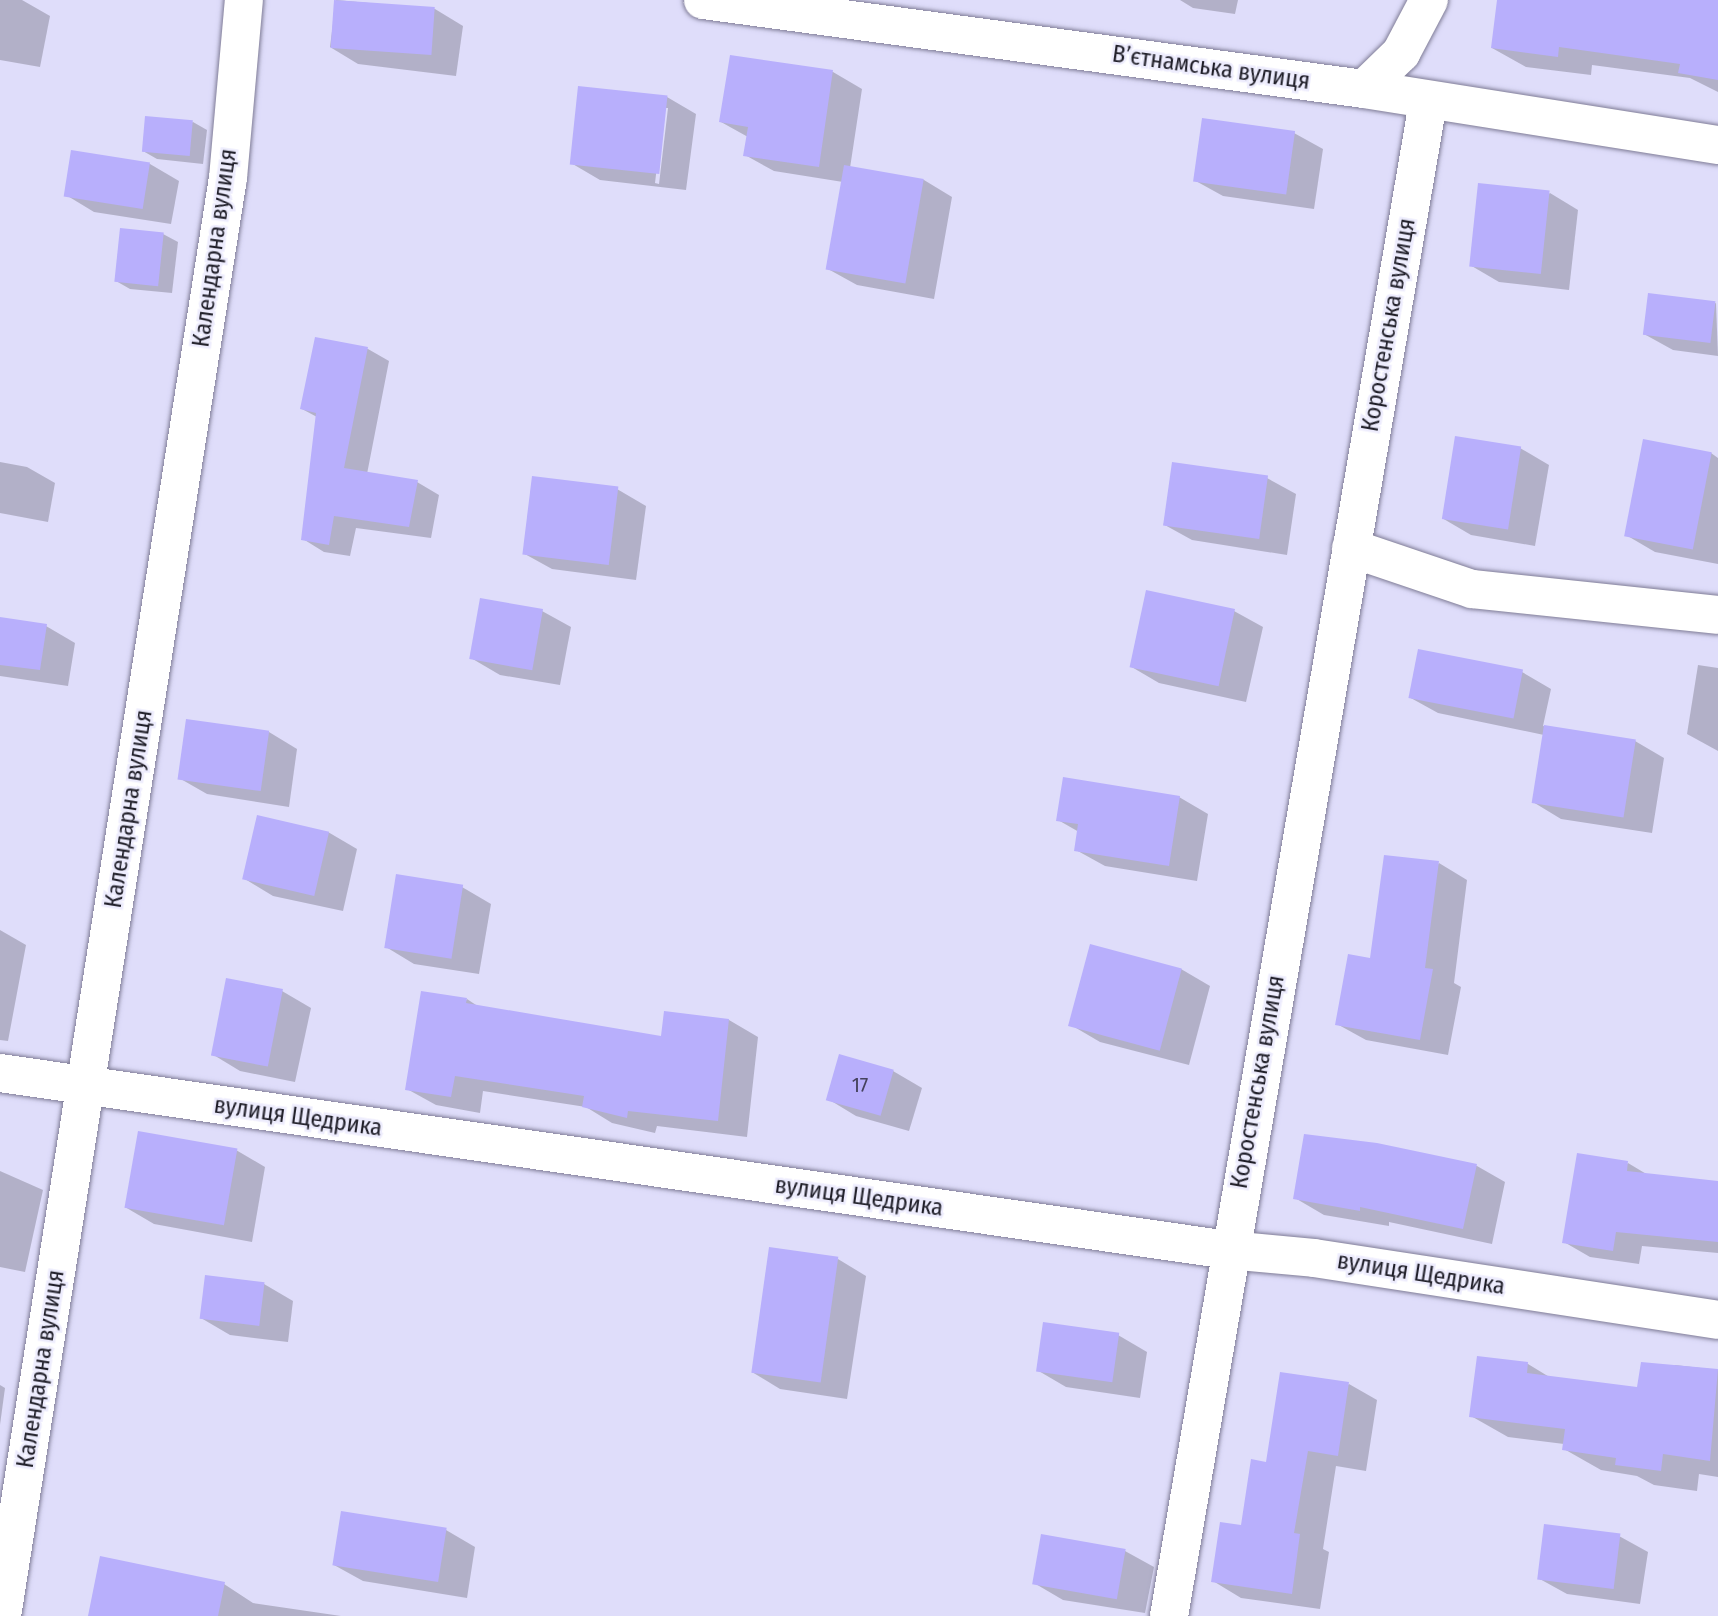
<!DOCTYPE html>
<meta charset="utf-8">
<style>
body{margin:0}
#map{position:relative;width:1718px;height:1616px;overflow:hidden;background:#dfddfa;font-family:"Fira Sans Condensed",sans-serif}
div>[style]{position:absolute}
.shadow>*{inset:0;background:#0003}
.building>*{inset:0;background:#b8affc;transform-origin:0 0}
.roads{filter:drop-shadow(0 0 2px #7f7c96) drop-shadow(0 0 2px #7f7c96)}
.minor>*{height:38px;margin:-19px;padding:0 19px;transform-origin:19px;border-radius:19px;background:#fff}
span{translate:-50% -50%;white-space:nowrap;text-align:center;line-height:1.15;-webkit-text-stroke:5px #edecfd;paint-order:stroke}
.number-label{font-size:21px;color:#45425d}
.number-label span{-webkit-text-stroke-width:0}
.street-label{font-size:24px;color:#1f1e28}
</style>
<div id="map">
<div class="shadow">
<div style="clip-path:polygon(0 0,22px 0,50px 16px,40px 67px,0 60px)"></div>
<div style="clip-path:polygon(336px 0,435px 9px,463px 26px,456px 76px,358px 64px,330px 47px)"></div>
<div style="clip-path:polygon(1180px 0,1238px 0,1235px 14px,1193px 8px)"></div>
<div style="clip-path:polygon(1498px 0,1718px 0,1718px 92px,1690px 78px,1592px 65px,1591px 75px,1526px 67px,1492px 48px)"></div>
<div style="clip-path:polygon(732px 57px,833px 72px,862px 89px,850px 168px,924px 180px,952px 197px,934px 299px,857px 285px,828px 269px,843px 182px,774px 171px,745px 155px,748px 137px,721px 122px)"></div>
<div style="clip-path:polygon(evenodd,667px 97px,696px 114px,686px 190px,600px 180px,571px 163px,667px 97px,664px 108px,668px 108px,659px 184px,655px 183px,664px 108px)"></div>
<div style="clip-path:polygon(193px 122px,207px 130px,203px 164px,157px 159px,143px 151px)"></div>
<div style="clip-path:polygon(1294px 133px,1323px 149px,1314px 209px,1223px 196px,1194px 180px)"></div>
<div style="clip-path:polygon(73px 152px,150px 164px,179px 181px,171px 224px,94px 212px,66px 195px)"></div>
<div style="clip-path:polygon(1550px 193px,1578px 210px,1569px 290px,1499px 282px,1470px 265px)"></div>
<div style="clip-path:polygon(163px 234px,178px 242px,172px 293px,130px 289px,116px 281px)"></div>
<div style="clip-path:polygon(1716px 303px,1718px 356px,1673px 350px,1644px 334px)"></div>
<div style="clip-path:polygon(316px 339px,368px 349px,389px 361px,367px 474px,417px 482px,439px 495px,431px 538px,356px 528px,350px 556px,324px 552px,303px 539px,317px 417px,302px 409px)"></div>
<div style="clip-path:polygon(1520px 448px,1549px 465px,1535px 546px,1471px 535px,1442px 518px)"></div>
<div style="clip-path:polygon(1711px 453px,1718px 458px,1718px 564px,1655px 552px,1626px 535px)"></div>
<div style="clip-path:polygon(0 462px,27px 467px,55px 483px,48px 522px,0 513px)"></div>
<div style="clip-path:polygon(1267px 478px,1296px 494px,1287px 555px,1192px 540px,1163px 524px)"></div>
<div style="clip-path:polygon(617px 489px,646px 506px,636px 580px,552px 569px,523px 553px)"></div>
<div style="clip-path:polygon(542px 611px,571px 627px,560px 685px,500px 675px,471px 658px)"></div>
<div style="clip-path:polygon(1234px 611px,1263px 627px,1246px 702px,1159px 683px,1130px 666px)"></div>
<div style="clip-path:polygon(0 619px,46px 626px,75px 643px,68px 686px,0 676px)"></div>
<div style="clip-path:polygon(1698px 665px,1718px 668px,1718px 751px,1687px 734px)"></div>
<div style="clip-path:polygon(1522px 672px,1551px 689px,1543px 726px,1635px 741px,1664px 758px,1652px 833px,1561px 819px,1533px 802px,1544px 735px,1438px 713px,1409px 697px)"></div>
<div style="clip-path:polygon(269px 732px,297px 749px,289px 807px,207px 794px,179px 778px)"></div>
<div style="clip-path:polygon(1179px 797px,1208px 814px,1197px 881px,1105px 866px,1076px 850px,1079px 832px,1058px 820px)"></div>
<div style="clip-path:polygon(328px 832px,357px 849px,343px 911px,273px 896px,245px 879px)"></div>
<div style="clip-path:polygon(1439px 863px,1467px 880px,1454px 983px,1461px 987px,1448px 1055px,1366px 1040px,1337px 1024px,1372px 960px)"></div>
<div style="clip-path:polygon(462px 887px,491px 904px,479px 974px,414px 964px,386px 947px)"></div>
<div style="clip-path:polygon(0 930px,26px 945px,8px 1041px,0 1040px)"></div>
<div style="clip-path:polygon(1181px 969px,1210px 986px,1189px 1065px,1100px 1042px,1071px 1025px)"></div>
<div style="clip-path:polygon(282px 991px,311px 1008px,295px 1082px,240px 1071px,212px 1054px)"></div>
<div style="clip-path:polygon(467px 999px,479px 1007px,663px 1038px,729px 1020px,758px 1037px,747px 1137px,657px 1126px,655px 1133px,612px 1123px,586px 1107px,483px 1091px,480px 1113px,436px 1105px,407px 1089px)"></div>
<div style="clip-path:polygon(893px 1071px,922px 1088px,909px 1131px,856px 1116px,828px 1099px)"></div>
<div style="clip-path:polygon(1377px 1144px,1477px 1166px,1505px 1182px,1492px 1244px,1389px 1222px,1389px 1226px,1324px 1215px,1295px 1198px)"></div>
<div style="clip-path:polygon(236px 1150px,265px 1167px,252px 1242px,154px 1224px,125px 1207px)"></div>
<div style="clip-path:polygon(1628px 1163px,1648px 1175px,1718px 1183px,1718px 1253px,1642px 1246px,1639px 1264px,1590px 1257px,1564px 1242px)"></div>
<div style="clip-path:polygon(0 1171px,43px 1190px,25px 1272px,0 1267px)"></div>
<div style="clip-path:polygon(838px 1259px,866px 1276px,847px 1399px,780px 1389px,752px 1372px)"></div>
<div style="clip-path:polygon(264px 1284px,293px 1301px,288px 1342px,230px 1335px,201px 1318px)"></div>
<div style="clip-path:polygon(1118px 1335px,1147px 1352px,1140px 1398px,1066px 1387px,1037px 1370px)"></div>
<div style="clip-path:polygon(1478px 1358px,1528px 1364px,1551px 1378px,1639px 1389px,1675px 1365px,1718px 1370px,1718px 1477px,1699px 1474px,1697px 1491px,1654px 1485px,1637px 1476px,1601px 1470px,1564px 1449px,1564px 1444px,1508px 1437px,1471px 1416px)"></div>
<div style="clip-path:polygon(1349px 1384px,1377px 1400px,1366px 1471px,1336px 1466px,1323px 1549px,1329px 1552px,1320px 1609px,1241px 1598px,1213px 1581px,1242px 1527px,1268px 1464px)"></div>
<div style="clip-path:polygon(0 1385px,5px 1388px,0 1425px)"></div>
<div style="clip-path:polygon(446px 1530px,475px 1547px,467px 1598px,363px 1581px,334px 1565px)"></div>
<div style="clip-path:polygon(1619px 1536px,1648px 1552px,1640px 1604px,1567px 1594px,1538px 1578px)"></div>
<div style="clip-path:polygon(1125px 1551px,1154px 1567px,1145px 1613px,1063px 1600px,1034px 1583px)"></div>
<div style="clip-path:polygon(224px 1584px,253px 1603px,341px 1616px,91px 1616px)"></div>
</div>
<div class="building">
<div style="left:334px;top:0;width:101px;height:48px;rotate:4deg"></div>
<div style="clip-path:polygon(1497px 0,1718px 0,1718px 80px,1678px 73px,1680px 64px,1559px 47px,1558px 57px,1491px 48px)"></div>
<div style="clip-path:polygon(730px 55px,833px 70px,819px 167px,743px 156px,748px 127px,719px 122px)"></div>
<div style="left:578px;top:86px;width:90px;height:79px;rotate:6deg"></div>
<div style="left:145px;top:116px;width:48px;height:36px;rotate:5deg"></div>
<div style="left:1202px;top:118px;width:94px;height:64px;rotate:8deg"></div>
<div style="left:71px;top:150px;width:80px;height:47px;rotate:9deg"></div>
<div style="left:844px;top:165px;width:81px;height:106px;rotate:10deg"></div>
<div style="left:1478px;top:183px;width:72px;height:84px;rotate:6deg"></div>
<div style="left:120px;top:228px;width:44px;height:54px;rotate:6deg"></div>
<div style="left:1648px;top:293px;width:68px;height:42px;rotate:7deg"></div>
<div style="clip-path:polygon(315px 337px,368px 347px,344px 468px,418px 480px,409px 527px,334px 516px,329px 545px,301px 540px,316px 413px,300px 409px)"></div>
<div style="left:1455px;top:436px;width:67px;height:84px;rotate:9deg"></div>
<div style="left:1643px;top:439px;width:70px;height:99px;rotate:11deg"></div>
<div style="left:1172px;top:462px;width:97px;height:64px;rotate:8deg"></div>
<div style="left:532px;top:476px;width:87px;height:79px;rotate:7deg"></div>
<div style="left:1146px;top:590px;width:91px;height:79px;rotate:12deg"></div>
<div style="left:480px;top:598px;width:64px;height:62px;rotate:10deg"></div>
<div style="clip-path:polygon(0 617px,47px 624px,40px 670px,0 665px)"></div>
<div style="left:1418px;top:649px;width:107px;height:50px;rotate:11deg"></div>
<div style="left:186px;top:719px;width:84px;height:61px;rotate:8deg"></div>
<div style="left:1544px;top:725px;width:93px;height:79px;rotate:9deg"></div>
<div style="clip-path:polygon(1063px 777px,1180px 796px,1169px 866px,1074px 851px,1078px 824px,1056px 821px)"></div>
<div style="left:257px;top:815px;width:74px;height:66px;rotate:13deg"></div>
<div style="clip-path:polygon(1384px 855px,1439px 861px,1425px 968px,1433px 969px,1420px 1040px,1335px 1025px,1348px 954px,1370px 958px)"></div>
<div style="left:396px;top:874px;width:68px;height:75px;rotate:9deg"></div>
<div style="left:1090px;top:944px;width:95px;height:85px;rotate:15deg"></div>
<div style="left:226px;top:978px;width:58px;height:79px;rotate:11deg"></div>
<div style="clip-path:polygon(421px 991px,467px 998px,466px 1003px,661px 1036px,664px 1011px,729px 1019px,718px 1121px,628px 1111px,627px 1118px,582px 1107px,584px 1096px,455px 1076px,451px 1097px,405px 1090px)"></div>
<div style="left:839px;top:1054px;width:57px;height:48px;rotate:16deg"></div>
<div style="left:138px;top:1131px;width:101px;height:78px;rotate:10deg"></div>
<div style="clip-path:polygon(1304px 1134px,1377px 1143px,1477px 1164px,1463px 1229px,1360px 1207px,1360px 1211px,1293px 1199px)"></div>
<div style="clip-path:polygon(1577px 1153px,1628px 1161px,1627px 1171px,1718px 1181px,1718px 1242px,1616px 1232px,1613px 1251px,1562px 1243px)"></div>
<div style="left:769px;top:1247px;width:70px;height:127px;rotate:8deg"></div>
<div style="left:205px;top:1275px;width:60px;height:44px;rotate:7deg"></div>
<div style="left:1043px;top:1322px;width:77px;height:50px;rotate:8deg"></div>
<div style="clip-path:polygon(1477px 1356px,1528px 1362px,1527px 1373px,1637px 1387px,1641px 1362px,1718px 1369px,1710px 1461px,1663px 1454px,1661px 1471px,1615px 1465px,1616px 1458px,1562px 1450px,1565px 1429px,1469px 1417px)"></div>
<div style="clip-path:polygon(1280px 1372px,1349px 1382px,1338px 1456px,1308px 1451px,1294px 1533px,1300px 1534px,1292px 1594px,1211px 1582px,1220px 1522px,1241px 1525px,1251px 1459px,1266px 1462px)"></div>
<div style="left:341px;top:1511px;width:107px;height:55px;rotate:9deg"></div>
<div style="left:1544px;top:1524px;width:77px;height:56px;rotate:7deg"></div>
<div style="left:1041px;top:1534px;width:86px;height:51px;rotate:10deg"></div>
<div style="clip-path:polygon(100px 1556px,225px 1582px,218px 1616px,88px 1616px)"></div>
</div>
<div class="roads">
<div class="minor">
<div style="left:703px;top:0;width:667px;rotate:7.67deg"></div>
<div style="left:1364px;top:89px;width:358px;rotate:9deg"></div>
<div style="left:1364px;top:89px;width:52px;rotate:-44.2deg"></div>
<div style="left:1401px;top:53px;width:60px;rotate:-62.2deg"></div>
<div style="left:1351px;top:548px;width:128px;rotate:18.7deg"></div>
<div style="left:1472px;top:589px;width:247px;rotate:6deg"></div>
<div style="left:0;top:1073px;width:1241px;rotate:8.2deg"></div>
<div style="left:1228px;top:1250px;width:86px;rotate:5.3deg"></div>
<div style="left:1314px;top:1258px;width:409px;rotate:8.7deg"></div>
<div style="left:2px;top:1616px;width:1456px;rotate:-81.07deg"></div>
<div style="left:228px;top:178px;width:179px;rotate:-84.9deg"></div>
<div style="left:1169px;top:1616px;width:1536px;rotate:-80.29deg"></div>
</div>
</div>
<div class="number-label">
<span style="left:860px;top:1085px">17</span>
</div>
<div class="street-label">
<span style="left:1211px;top:68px;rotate:8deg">Вʼєтнамська вулиця</span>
<span style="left:215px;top:248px;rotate:-82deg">Календарна вулиця</span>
<span style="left:1389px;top:325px;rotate:-80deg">Коростенська вулиця</span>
<span style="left:129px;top:809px;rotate:-81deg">Календарна вулиця</span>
<span style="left:1258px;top:1082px;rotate:-80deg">Коростенська вулиця</span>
<span style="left:298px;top:1117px;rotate:8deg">вулиця Щедрика</span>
<span style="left:859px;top:1197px;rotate:8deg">вулиця Щедрика</span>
<span style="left:1421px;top:1274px;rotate:9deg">вулиця Щедрика</span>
<span style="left:41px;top:1369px;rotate:-81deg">Календарна вулиця</span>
</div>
</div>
